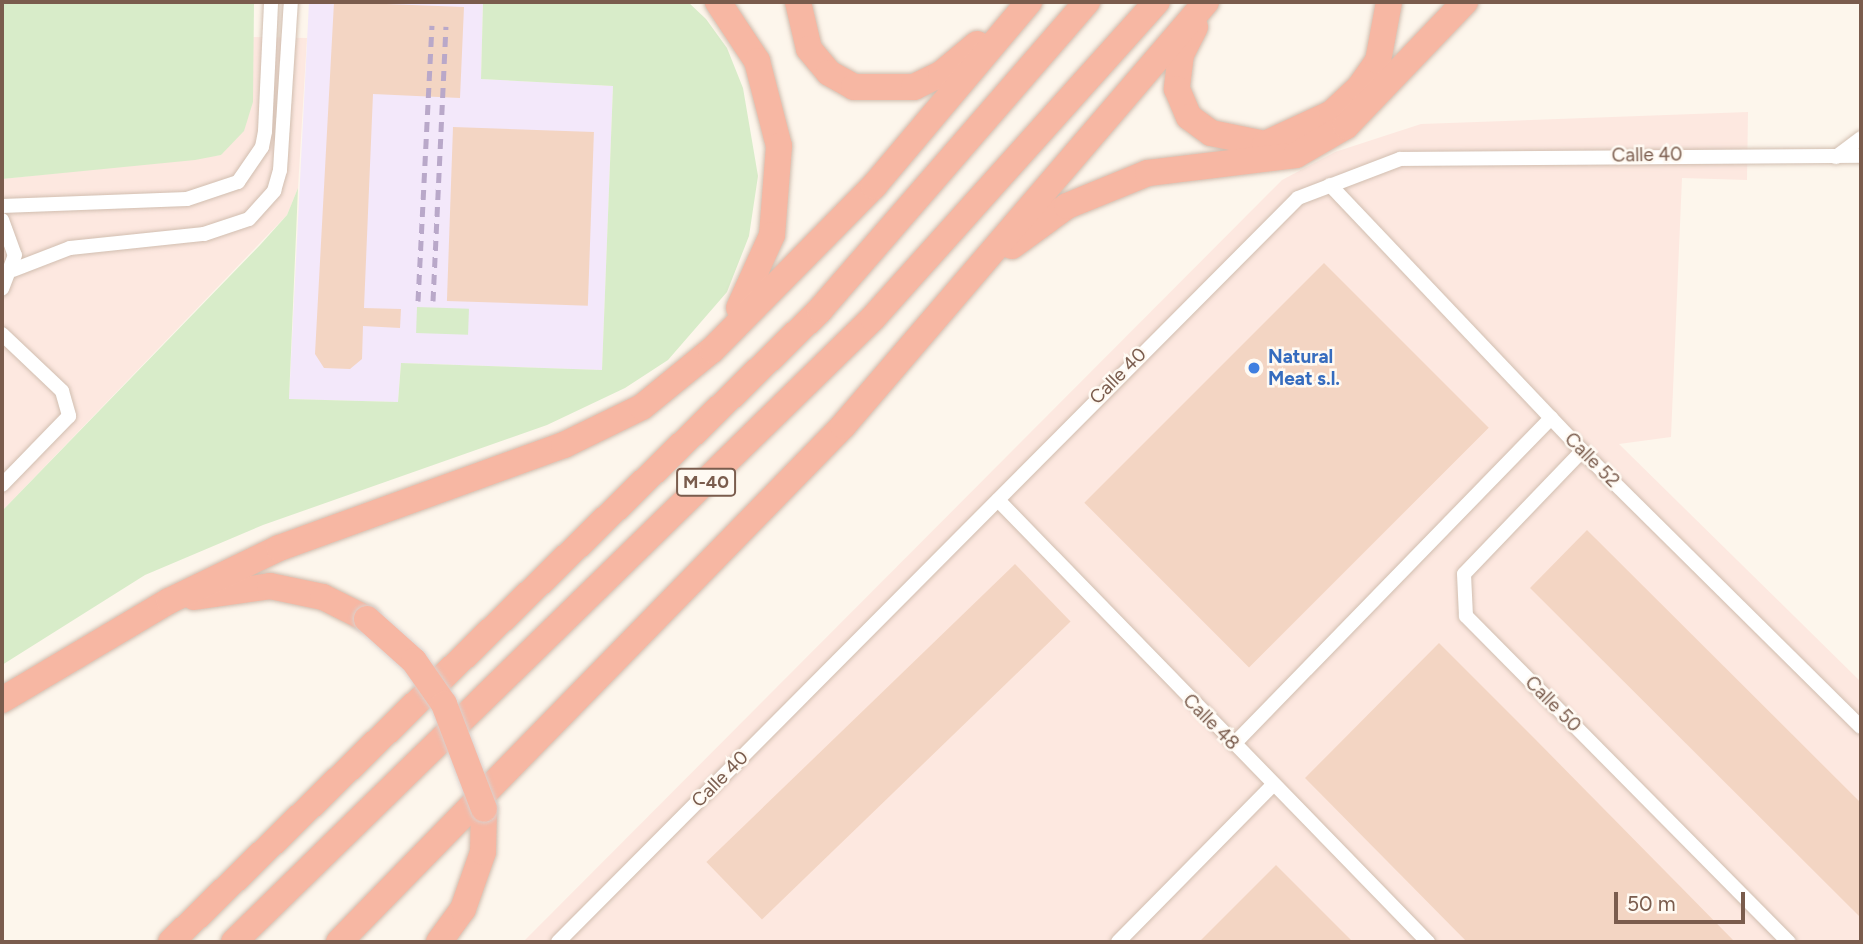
<!DOCTYPE html>
<style>
body{margin:0}
#map{position:relative;width:1863px;height:944px;overflow:hidden;background:#fdf6ec;font-family:Figtree,sans-serif}
div>[style]{position:absolute}
.commercial>*{inset:0;background:#fde8e0}
.education>*{inset:0;background:#f3e8fa}
.green>*{inset:0;background:#d8ecc9;transform-origin:0 0}
.building>*{inset:0;background:#f3d5c3;transform-origin:0 0}
.roads{filter:drop-shadow(0 0 2px #d1beb0) drop-shadow(0 0 2px #d1beb0)}
.minor>*{height:14px;margin:-7px;padding:0 7px;transform-origin:7px;border-radius:7px;background:#fff}
.motorway>*{height:26px;margin:-13px;padding:0 13px;transform-origin:13px;border-radius:13px;background:#f7b7a3}
.rail>*{height:5px;margin-top:-2.5px;transform-origin:0;background:repeating-linear-gradient(90deg,#b9a8c9 0 10px,transparent 0 17px)}
.bridges{filter:drop-shadow(0 0 2px #dad1cd) drop-shadow(0 0 2px #dad1cd)}
.motorway-bridge>*{height:26px;margin:-13px;padding:0 13px;transform-origin:13px;border-radius:13px;background:#f7b7a3}
.dots>*{width:19px;height:19px;translate:-50% -50%;box-sizing:border-box;border:4px solid #fffaf3;border-radius:50%}
span{translate:-50% -50%;white-space:nowrap;text-align:center;line-height:1.15;-webkit-text-stroke:5px #fffaf3;paint-order:stroke}
.shield-label span{padding:2px 5px;background:#fffaf3;border:2px solid;border-radius:5px;-webkit-text-stroke-width:0}
.shield-label{font-size:18px;color:#7a5c4d;font-weight:700}
.street-label{font-size:19px;color:#7a5c4d}
.shop-label{font-size:19px;color:#366cbe;font-weight:700}
.left{translate:0 -50%;text-align:left}
.frame{position:absolute;inset:0;border:4px solid #7a5c4d;pointer-events:none}
.scale{position:absolute;left:1614px;top:892px;width:131px;height:32px;box-sizing:border-box;border:4px solid #7a5c4d;border-top:0;padding-left:9px;font-size:21px;line-height:24px;white-space:nowrap;color:#7a5c4d;-webkit-text-stroke:5px #fffaf3;paint-order:stroke}
</style>
<div id="map">
<div class="commercial">
<div style="clip-path:polygon(253px 37px,307px 38px,298px 188px,287px 215px,2px 511px,2px 179px,221px 155px,253px 102px)"></div>
<div style="clip-path:polygon(1748px 112px,1747px 180px,1682px 178px,1671px 437px,1619px 444px,1861px 682px,1861px 942px,523px 942px,1282px 180px,1335px 152px,1421px 124px)"></div>
</div>
<div class="education">
<div style="clip-path:polygon(309px 2px,483px 2px,481px 79px,613px 86px,602px 370px,401px 363px,398px 402px,289px 399px)"></div>
</div>
<div class="green">
<div style="clip-path:polygon(2px 2px,254px 2px,253px 102px,244px 131px,221px 155px,195px 160px,2px 179px)"></div>
<div style="clip-path:polygon(483px 2px,688px 2px,706px 19px,727px 48px,743px 88px,758px 176px,749px 236px,727px 292px,668px 360px,625px 388px,547px 425px,263px 525px,145px 575px,2px 665px,2px 511px,261px 244px,287px 215px,298px 188px,289px 399px,398px 402px,401px 363px,602px 370px,613px 86px,481px 79px)"></div>
<div style="left:417px;top:307px;width:52px;height:26px;rotate:2deg"></div>
</div>
<div class="building">
<div style="clip-path:polygon(334px 2px,464px 7px,460px 98px,373px 94px,364px 308px,401px 309px,400px 328px,363px 326px,362px 359px,350px 369px,324px 368px,315px 354px)"></div>
<div style="left:453px;top:127px;width:141px;height:174px;rotate:2deg"></div>
<div style="left:1324px;top:263px;width:233px;height:339px;rotate:45deg"></div>
<div style="clip-path:polygon(1587px 530px,1861px 803px,1861px 918px,1530px 588px)"></div>
<div style="left:1015px;top:564px;width:80px;height:429px;rotate:46deg"></div>
<div style="clip-path:polygon(1439px 643px,1534px 738px,1735px 942px,1467px 942px,1305px 778px)"></div>
<div style="clip-path:polygon(1276px 865px,1353px 942px,1199px 942px)"></div>
</div>
<div class="roads">
<div class="minor">
<div style="left:1836px;top:157px;width:31px;rotate:-37deg"></div>
<div style="left:1330px;top:185px;width:366px;rotate:46.5deg"></div>
<div style="left:1582px;top:451px;width:392px;rotate:44.7deg"></div>
<div style="left:2px;top:206px;width:185px;rotate:-2.2deg"></div>
<div style="left:187px;top:199px;width:54px;rotate:-18.4deg"></div>
<div style="left:238px;top:182px;width:42px;rotate:-55.6deg"></div>
<div style="left:262px;top:147px;width:16px;rotate:-79deg"></div>
<div style="left:265px;top:131px;width:129px;rotate:-87.3deg"></div>
<div style="left:2px;top:220px;width:37px;rotate:70deg"></div>
<div style="left:15px;top:255px;width:36px;rotate:111deg"></div>
<div style="left:13px;top:270px;width:61px;rotate:-21.1deg"></div>
<div style="left:70px;top:248px;width:135px;rotate:-6deg"></div>
<div style="left:204px;top:234px;width:47px;rotate:-18.4deg"></div>
<div style="left:249px;top:219px;width:38px;rotate:-48deg"></div>
<div style="left:274px;top:191px;width:22px;rotate:-74deg"></div>
<div style="left:280px;top:170px;width:168px;rotate:-86.3deg"></div>
<div style="left:2px;top:334px;width:83px;rotate:43.5deg"></div>
<div style="left:62px;top:391px;width:26px;rotate:74deg"></div>
<div style="left:69px;top:416px;width:96px;rotate:134.2deg"></div>
<div style="left:1582px;top:451px;width:170px;rotate:133.8deg"></div>
<div style="left:1464px;top:574px;width:42px;rotate:87.3deg"></div>
<div style="left:1466px;top:616px;width:459px;rotate:45.3deg"></div>
<div style="left:998px;top:500px;width:617px;rotate:45.79deg"></div>
<div style="left:1234px;top:744px;width:455px;rotate:-45.8deg"></div>
<div style="left:558px;top:942px;width:1049px;rotate:-45.15deg"></div>
<div style="left:1298px;top:198px;width:109px;rotate:-20.9deg"></div>
<div style="left:1400px;top:159px;width:461px;rotate:-0.4deg"></div>
<div style="left:1118px;top:942px;width:221px;rotate:-45.4deg"></div>
</div>
<div class="motorway">
<div style="left:718px;top:2px;width:71px;rotate:56.5deg"></div>
<div style="left:757px;top:61px;width:88px;rotate:75.5deg"></div>
<div style="left:779px;top:146px;width:89px;rotate:94.5deg"></div>
<div style="left:772px;top:235px;width:80px;rotate:114.3deg"></div>
<div style="left:798px;top:2px;width:48px;rotate:76.8deg"></div>
<div style="left:809px;top:49px;width:31px;rotate:50deg"></div>
<div style="left:829px;top:73px;width:29px;rotate:29deg"></div>
<div style="left:854px;top:87px;width:60px"></div>
<div style="left:914px;top:87px;width:30px;rotate:-26deg"></div>
<div style="left:941px;top:74px;width:47px;rotate:-39.8deg"></div>
<div style="left:1195px;top:27px;width:30px;rotate:117deg"></div>
<div style="left:1181px;top:54px;width:35px;rotate:97deg"></div>
<div style="left:1177px;top:89px;width:30px;rotate:67deg"></div>
<div style="left:1189px;top:117px;width:27px;rotate:36deg"></div>
<div style="left:1211px;top:133px;width:55px;rotate:11.5deg"></div>
<div style="left:1265px;top:144px;width:74px;rotate:-24.8deg"></div>
<div style="left:1332px;top:113px;width:37px;rotate:-43deg"></div>
<div style="left:1359px;top:88px;width:33px;rotate:-55deg"></div>
<div style="left:1378px;top:61px;width:60px;rotate:-79.4deg"></div>
<div style="left:1012px;top:246px;width:68px;rotate:-36deg"></div>
<div style="left:1067px;top:206px;width:87px;rotate:-22.2deg"></div>
<div style="left:1148px;top:173px;width:149px;rotate:-6.9deg"></div>
<div style="left:1296px;top:155px;width:58px;rotate:-30.1deg"></div>
<div style="left:1346px;top:126px;width:172px;rotate:-46.2deg"></div>
<div style="left:194px;top:597px;width:77px;rotate:-8.2deg"></div>
<div style="left:270px;top:586px;width:54px;rotate:11.7deg"></div>
<div style="left:323px;top:597px;width:49px;rotate:26.6deg"></div>
<div style="left:2px;top:700px;width:194px;rotate:-30.7deg"></div>
<div style="left:169px;top:601px;width:122px;rotate:-25.7deg"></div>
<div style="left:279px;top:548px;width:303px;rotate:-19.9deg"></div>
<div style="left:564px;top:445px;width:87px;rotate:-26deg"></div>
<div style="left:642px;top:407px;width:90px;rotate:-39.2deg"></div>
<div style="left:712px;top:350px;width:231px;rotate:-45.4deg"></div>
<div style="left:874px;top:186px;width:241px;rotate:-49.9deg"></div>
<div style="left:171px;top:942px;width:906px;rotate:-44.24deg"></div>
<div style="left:820px;top:310px;width:408px;rotate:-49.1deg"></div>
<div style="left:234px;top:942px;width:893px;rotate:-44.32deg"></div>
<div style="left:873px;top:318px;width:425px;rotate:-48.1deg"></div>
<div style="left:339px;top:942px;width:721px;rotate:-45.67deg"></div>
<div style="left:843px;top:426px;width:558px;rotate:-49.43deg"></div>
<div style="left:439px;top:942px;width:41px;rotate:-54deg"></div>
<div style="left:463px;top:909px;width:60px;rotate:-70.7deg"></div>
<div style="left:483px;top:852px;width:43px;rotate:-88.7deg"></div>
</div>
</div>
<div class="rail">
<div style="left:418px;top:301px;width:276px;rotate:-87.1deg"></div>
<div style="left:433px;top:301px;width:275px;rotate:-87.3deg"></div>
</div>
<div class="bridges">
<div class="motorway-bridge">
<div style="left:367px;top:619px;width:63px;rotate:41.8deg"></div>
<div style="left:414px;top:661px;width:52px;rotate:55.1deg"></div>
<div style="left:444px;top:704px;width:112px;rotate:69.1deg"></div>
</div>
</div>
<div class="dots">
<div style="left:1254px;top:368px;background:#3f7fe0"></div>
</div>
<div class="shield-label">
<span style="left:706px;top:482px">M-40</span>
</div>
<div class="street-label">
<span style="left:1647px;top:155px;rotate:-1deg">Calle 40</span>
<span style="left:1118px;top:376px;rotate:-45deg">Calle 40</span>
<span style="left:1592px;top:460px;rotate:45deg">Calle 52</span>
<span style="left:1553px;top:704px;rotate:45deg">Calle 50</span>
<span style="left:1211px;top:722px;rotate:45deg">Calle 48</span>
<span style="left:720px;top:779px;rotate:-45deg">Calle 40</span>
</div>
<div class="shop-label">
<span class="left" style="left:1268px;top:368px">Natural<br>Meat s.l.</span>
</div>
<div class="frame"></div>
<div class="scale">50 m</div>
</div>
